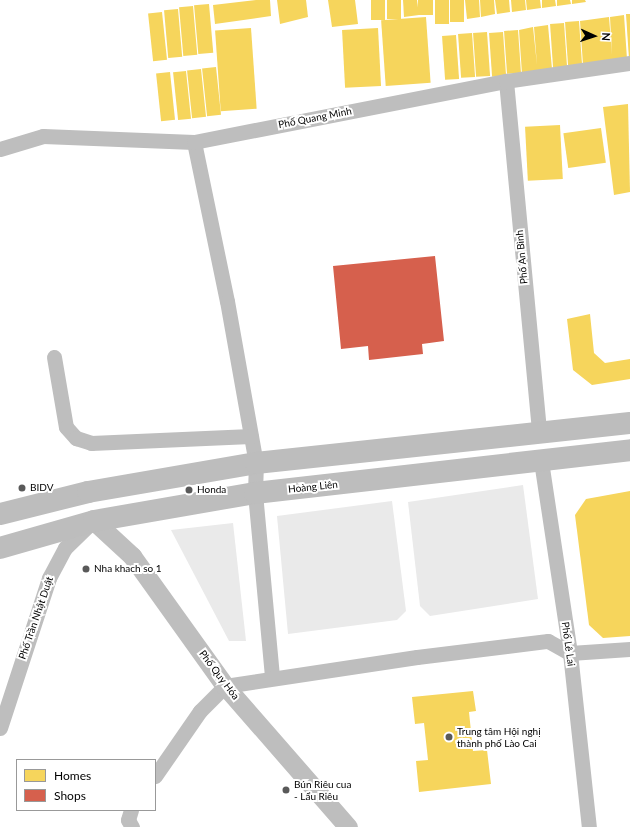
<!DOCTYPE html>
<meta charset="utf-8">
<style>
body{margin:0}
#map{position:relative;width:630px;height:827px;overflow:hidden;background:#fff;font-family:Lato,sans-serif}
div>[style]{position:absolute}
.green>*{inset:0;background:#eaeaea}
.homes>*{inset:0;background:#f6d55c;transform-origin:0 0}
.shops>*{inset:0;background:#d6604d}
.minor>*{height:15px;margin:-7.5px;padding:0 7.5px;transform-origin:7.5px;border-radius:7.5px;background:#bebebe}
.tertiary>*{height:19px;margin:-9.5px;padding:0 9.5px;transform-origin:9.5px;border-radius:9.5px;background:#bebebe}
.primary>*{height:22px;margin:-11px;padding:0 11px;transform-origin:11px;border-radius:11px;background:#bdbdbd}
.dots>*{width:11px;height:11px;translate:-50% -50%;box-sizing:border-box;border:2px solid #fff;border-radius:50%}
span{translate:-50% -50%;white-space:nowrap;text-align:center;line-height:1.15;-webkit-text-stroke:4px #fff;paint-order:stroke}
.street-label{font-size:10px;color:#000}
.poi-label{font-size:10px;color:#000}
.left{translate:0 -50%;text-align:left}
.legend{position:absolute;left:16px;top:759px;width:140px;height:52px;box-sizing:border-box;background:#fff;border:1px solid #999;margin:0;padding:5px 7px;list-style:none;font-size:12px;color:#000}
.legend li{display:flex;align-items:center;gap:8px;height:20px}
.legend b{width:20px;border:1px solid #999}
.north{position:absolute;left:574px;top:16px;width:40px;height:40px;-webkit-text-stroke:3px #fff;paint-order:stroke;rotate:93deg;font-size:11px;font-weight:700;line-height:16px;text-align:center;color:#000}
.north::after{content:'';display:block;margin:auto;width:14px;height:18px;background:#000;clip-path:polygon(50% 0,100% 100%,50% 72%,0 100%)}
</style>
<div id="map">
<div class="green">
<div style="clip-path:polygon(523px 485px,538px 599px,430px 616px,420px 606px,408px 502px)"></div>
<div style="clip-path:polygon(392px 501px,406px 611px,397px 620px,288px 634px,277px 516px)"></div>
<div style="clip-path:polygon(233px 523px,246px 641px,229px 641px,171px 530px)"></div>
</div>
<div class="homes">
<div style="clip-path:polygon(256px 0,270px 0,271px 16px,215px 24px,213px 5px)"></div>
<div style="clip-path:polygon(277px 0,306px 0,308px 17px,280px 24px)"></div>
<div style="clip-path:polygon(328px 0,355px 0,358px 24px,332px 27px)"></div>
<div style="left:371px;top:0;width:14px;height:20px"></div>
<div style="left:387px;top:0;width:14px;height:19px"></div>
<div style="clip-path:polygon(403px 0,417px 0,419px 15px,404px 17px)"></div>
<div style="left:418px;top:0;width:15px;height:15px"></div>
<div style="left:435px;top:0;width:14px;height:24px"></div>
<div style="left:450px;top:0;width:14px;height:22px"></div>
<div style="clip-path:polygon(465px 0,479px 0,480px 17px,467px 19px)"></div>
<div style="clip-path:polygon(480px 0,494px 0,495px 14px,481px 17px)"></div>
<div style="clip-path:polygon(495px 0,509px 0,510px 12px,497px 14px)"></div>
<div style="clip-path:polygon(511px 0,525px 0,526px 10px,512px 12px)"></div>
<div style="clip-path:polygon(526px 0,540px 0,541px 8px,527px 10px)"></div>
<div style="clip-path:polygon(542px 0,555px 0,556px 6px,542px 8px)"></div>
<div style="clip-path:polygon(557px 0,570px 0,571px 4px,557px 6px)"></div>
<div style="clip-path:polygon(572px 0,585px 0,586px 2px,572px 4px)"></div>
<div style="left:209px;top:4px;width:49px;height:15px;rotate:85deg"></div>
<div style="left:193px;top:6px;width:49px;height:14px;rotate:85deg"></div>
<div style="left:178px;top:9px;width:48px;height:14px;rotate:85deg"></div>
<div style="left:162px;top:12px;width:48px;height:14px;rotate:84deg"></div>
<div style="clip-path:polygon(626px 14px,630px 14px,630px 59px,629px 59px)"></div>
<div style="clip-path:polygon(624px 15px,627px 59px,583px 65px,580px 21px,609px 17px,612px 55px,610px 17px)"></div>
<div style="left:426px;top:17px;width:66px;height:45px;rotate:86deg"></div>
<div style="left:579px;top:21px;width:44px;height:14px;rotate:86deg"></div>
<div style="left:564px;top:23px;width:44px;height:14px;rotate:86deg"></div>
<div style="clip-path:polygon(548px 25px,552px 69px,522px 74px,519px 30px,533px 27px,537px 65px,534px 27px)"></div>
<div style="left:251px;top:28px;width:81px;height:36px;rotate:86deg"></div>
<div style="left:378px;top:28px;width:58px;height:36px;rotate:87deg"></div>
<div style="left:518px;top:30px;width:43px;height:14px;rotate:86deg"></div>
<div style="left:487px;top:32px;width:44px;height:14px;rotate:86deg"></div>
<div style="left:503px;top:32px;width:44px;height:14px;rotate:86deg"></div>
<div style="left:472px;top:33px;width:44px;height:14px;rotate:86deg"></div>
<div style="left:456px;top:35px;width:44px;height:14px;rotate:86deg"></div>
<div style="left:216px;top:67px;width:48px;height:14px;rotate:84deg"></div>
<div style="left:201px;top:69px;width:48px;height:14px;rotate:84deg"></div>
<div style="left:186px;top:71px;width:48px;height:13px;rotate:84deg"></div>
<div style="left:170px;top:72px;width:48px;height:14px;rotate:84deg"></div>
<div style="clip-path:polygon(628px 104px,630px 192px,614px 195px,603px 107px)"></div>
<div style="left:560px;top:125px;width:54px;height:35px;rotate:87deg"></div>
<div style="left:601px;top:128px;width:35px;height:38px;rotate:82deg"></div>
<div style="clip-path:polygon(590px 314px,594px 353px,605px 363px,630px 359px,630px 379px,592px 385px,573px 370px,567px 319px)"></div>
<div style="clip-path:polygon(630px 491px,630px 636px,603px 638px,589px 625px,575px 515px,586px 499px)"></div>
<div style="clip-path:polygon(473px 691px,476px 711px,469px 712px,473px 751px,487px 750px,491px 784px,419px 792px,416px 761px,428px 760px,424px 723px,415px 724px,412px 697px)"></div>
</div>
<div class="shops">
<div style="clip-path:polygon(435px 256px,444px 341px,422px 344px,423px 354px,369px 360px,368px 346px,341px 349px,333px 266px)"></div>
</div>
<div class="minor">
<div style="left:506px;top:81px;width:354px;rotate:84.6deg"></div>
<div style="left:194px;top:142px;width:162px;rotate:78.3deg"></div>
<div style="left:227px;top:301px;width:165px;rotate:79.9deg"></div>
<div style="left:256px;top:463px;width:30px;rotate:92deg"></div>
<div style="left:255px;top:493px;width:185px;rotate:84.7deg"></div>
<div style="left:0;top:149px;width:45px;rotate:-16.8deg"></div>
<div style="left:43px;top:136px;width:151px;rotate:2.3deg"></div>
<div style="left:194px;top:142px;width:318px;rotate:-11.1deg"></div>
<div style="left:506px;top:81px;width:125px;rotate:-8.3deg"></div>
<div style="left:54px;top:357px;width:71px;rotate:80.3deg"></div>
<div style="left:66px;top:427px;width:15px;rotate:48deg"></div>
<div style="left:76px;top:438px;width:16px;rotate:18deg"></div>
<div style="left:91px;top:443px;width:160px;rotate:-2.5deg"></div>
<div style="left:541px;top:461px;width:194px;rotate:81.4deg"></div>
<div style="left:570px;top:653px;width:175px;rotate:83.8deg"></div>
<div style="left:0;top:728px;width:158px;rotate:-71.9deg"></div>
<div style="left:49px;top:578px;width:34px;rotate:-62deg"></div>
<div style="left:65px;top:548px;width:35px;rotate:-44deg"></div>
<div style="left:155px;top:776px;width:79px;rotate:-55.3deg"></div>
<div style="left:200px;top:711px;width:35px;rotate:-45deg"></div>
<div style="left:225px;top:686px;width:194px;rotate:-8.6deg"></div>
<div style="left:417px;top:657px;width:132px;rotate:-7deg"></div>
<div style="left:548px;top:641px;width:25px;rotate:29deg"></div>
<div style="left:570px;top:653px;width:60px;rotate:-3.8deg"></div>
<div style="left:131px;top:810px;width:10px;rotate:107deg"></div>
<div style="left:128px;top:820px;width:8px;rotate:60deg"></div>
</div>
<div class="tertiary">
<div style="left:94px;top:521px;width:52px;rotate:42.6deg"></div>
<div style="left:132px;top:556px;width:160px;rotate:54.4deg"></div>
<div style="left:225px;top:686px;width:187px;rotate:48.9deg"></div>
</div>
<div class="primary">
<div style="left:0;top:514px;width:91px;rotate:-14deg"></div>
<div style="left:88px;top:492px;width:170px;rotate:-9.8deg"></div>
<div style="left:256px;top:463px;width:376px;rotate:-6.1deg"></div>
<div style="left:0;top:548px;width:98px;rotate:-16deg"></div>
<div style="left:94px;top:521px;width:163px;rotate:-9.9deg"></div>
<div style="left:255px;top:493px;width:377px;rotate:-6.5deg"></div>
</div>
<div class="dots">
<div style="left:22px;top:488px;background:#595959"></div>
<div style="left:189px;top:490px;background:#595959"></div>
<div style="left:86px;top:569px;background:#595959"></div>
<div style="left:449px;top:737px;background:#595959"></div>
<div style="left:286px;top:790px;background:#595959"></div>
</div>
<div class="street-label">
<span style="left:315px;top:118px;rotate:-11deg">Phố Quang Minh</span>
<span style="left:522px;top:257px;rotate:-95deg">Phố An Bình</span>
<span style="left:313px;top:487px;rotate:-6deg">Hoàng Liên</span>
<span style="left:36px;top:618px;rotate:-71deg">Phố Trần Nhật Duật</span>
<span style="left:568px;top:644px;rotate:82deg">Phố Lê Lai</span>
<span style="left:219px;top:675px;rotate:53deg">Phố Quy Hóa</span>
</div>
<div class="poi-label">
<span class="left" style="left:30px;top:488px">BIDV</span>
<span class="left" style="left:197px;top:490px">Honda</span>
<span class="left" style="left:94px;top:569px">Nha khach so 1</span>
<span class="left" style="left:457px;top:737px">Trung tâm Hội nghị<br>thành phố Lào Cai</span>
<span class="left" style="left:294px;top:790px">Bún Riêu cua<br>- Lẩu Riêu</span>
</div>
<ul class="legend">
<li><b style="height:11px;background:#f6d55c"></b>Homes</li>
<li><b style="height:11px;background:#d6604d"></b>Shops</li>
</ul>
<div class="north">N</div>
</div>
